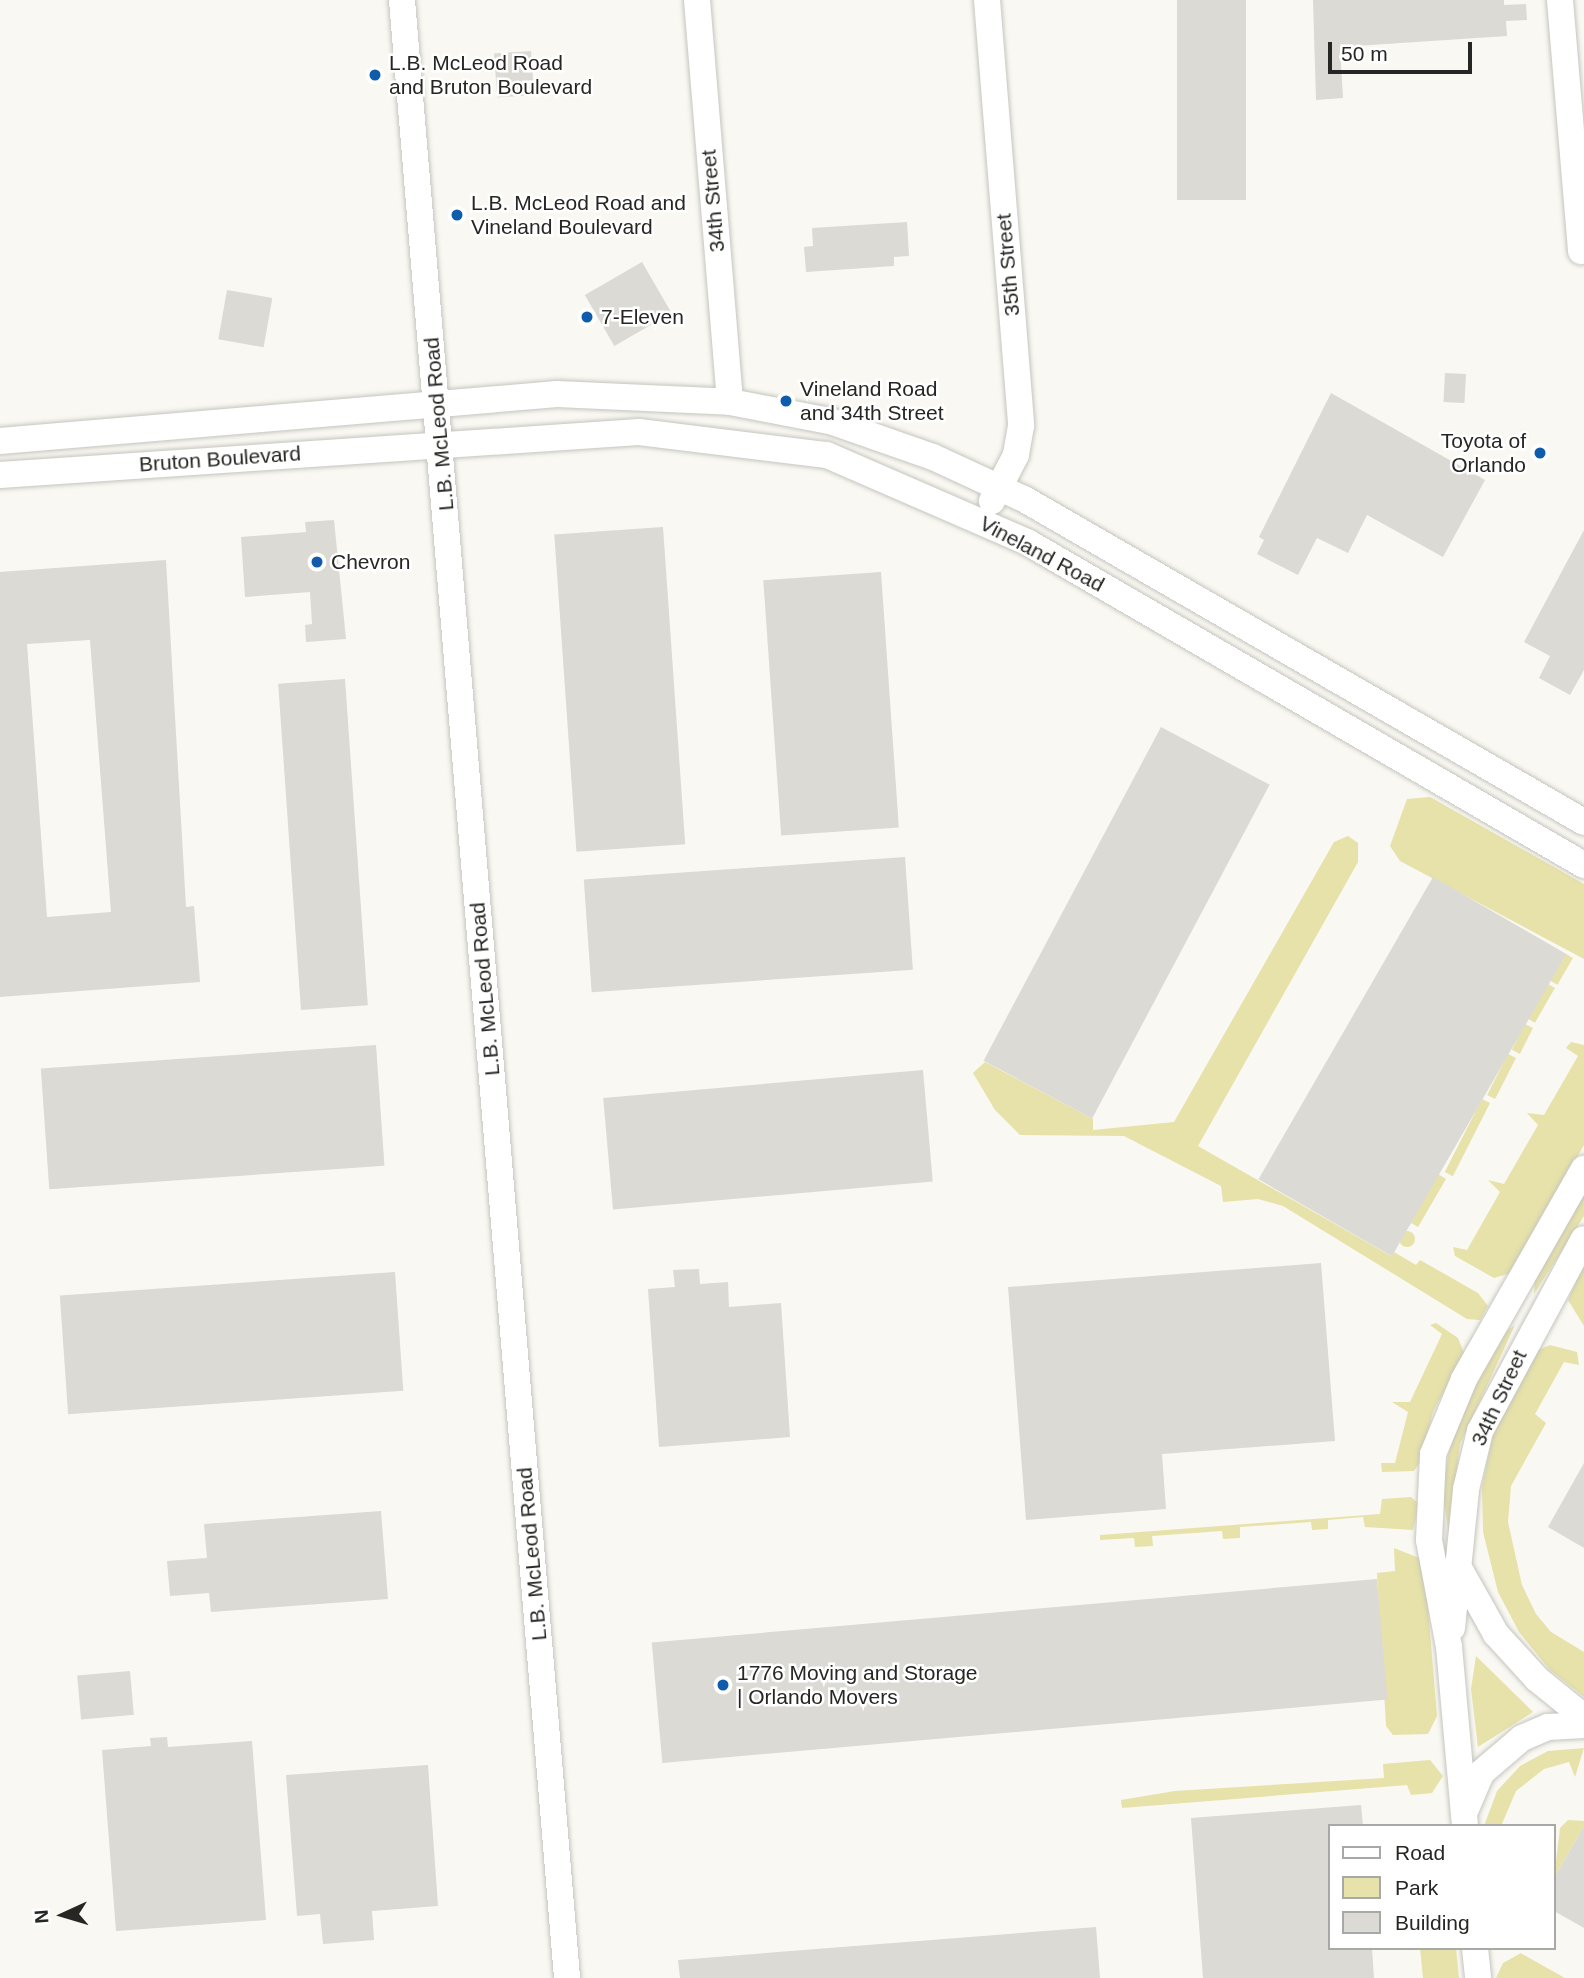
<!DOCTYPE html>
<style>
body{margin:0}
#map{position:relative;width:1584px;height:1978px;overflow:hidden;background:#f9f8f2;font-family:Arial,sans-serif}
div>[style]{position:absolute}
.green>*{inset:0;background:#e7e2a9;transform-origin:0 0}
.round{border-radius:50%}
.building>*{inset:0;background:#dbdad5;transform-origin:0 0}
.roads{filter:drop-shadow(0 0 2px #c5c5bf) drop-shadow(0 0 2px #c5c5bf)}
.minor>*{height:26px;margin:-13px;padding:0 13px;transform-origin:13px;border-radius:13px;background:#fff}
.dots>*{width:19px;height:19px;translate:-50% -50%;box-sizing:border-box;border:4px solid #fff;border-radius:50%}
span{translate:-50% -50%;white-space:nowrap;text-align:center;line-height:1.15;-webkit-text-stroke:5px #fff;paint-order:stroke}
.poi-label{font-size:21px;color:#262624}
.left{translate:0 -50%;text-align:left}
.right{translate:-100% -50%;text-align:right}
.street-label{font-size:21px;color:#262624}
.legend{position:absolute;left:1328px;top:1824px;width:228px;height:126px;box-sizing:border-box;background:#fff;border:2px solid #a8a8a7;margin:0;padding:9px 12px;list-style:none;font-size:21px;color:#262624}
.legend li{display:flex;align-items:center;gap:14px;height:35px}
.legend b{width:35px;border:2px solid #a8a8a7}
.north{position:absolute;left:28px;top:1880px;width:70px;height:70px;-webkit-text-stroke:5px #fff;paint-order:stroke;rotate:266deg;font-size:19px;font-weight:700;line-height:28px;text-align:center;color:#262624}
.north::after{content:'';display:block;margin:auto;width:24px;height:32px;background:#262624;clip-path:polygon(50% 0,100% 100%,50% 72%,0 100%)}
.scale{position:absolute;left:1328px;top:42px;width:144px;height:32px;box-sizing:border-box;border:4px solid #262624;border-top:0;padding-left:9px;font-size:21px;line-height:24px;white-space:nowrap;color:#262624;-webkit-text-stroke:5px #fff;paint-order:stroke}
</style>
<div id="map">
<div class="green">
<div style="clip-path:polygon(1430px 797px,1584px 884px,1584px 959px,1400px 861px,1390px 846px,1407px 799px)"></div>
<div style="clip-path:polygon(1348px 836px,1358px 843px,1358px 862px,1198px 1146px,1391px 1256px,1394px 1252px,1416px 1265px,1420px 1260px,1478px 1293px,1488px 1306px,1480px 1320px,1467px 1319px,1283px 1206px,1258px 1199px,1223px 1202px,1221px 1186px,1124px 1136px,1020px 1135px,995px 1110px,973px 1073px,985px 1062px,1093px 1119px,1093px 1130px,1174px 1122px,1334px 842px)"></div>
<div style="left:1566px;top:954px;width:8px;height:31px;rotate:30deg"></div>
<div style="left:1548px;top:984px;width:8px;height:40px;rotate:30deg"></div>
<div style="left:1525px;top:1024px;width:9px;height:29px;rotate:27deg"></div>
<div style="clip-path:polygon(1571px 1042px,1584px 1045px,1584px 1145px,1511px 1273px,1494px 1278px,1455px 1256px,1453px 1247px,1467px 1250px,1500px 1192px,1488px 1180px,1504px 1184px,1538px 1125px,1527px 1113px,1544px 1115px,1578px 1056px,1566px 1048px)"></div>
<div style="left:1508px;top:1054px;width:9px;height:46px;rotate:27deg"></div>
<div style="left:1482px;top:1099px;width:9px;height:82px;rotate:27deg"></div>
<div style="clip-path:polygon(1438px 1174px,1446px 1179px,1418px 1227px,1411px 1223px)"></div>
<div style="clip-path:polygon(1584px 1192px,1584px 1216px,1534px 1294px,1535px 1278px)"></div>
<div class="round" style="left:1399px;top:1231px;width:16px;height:16px"></div>
<div style="clip-path:polygon(1584px 1263px,1584px 1326px,1568px 1300px)"></div>
<div style="clip-path:polygon(1436px 1323px,1458px 1338px,1464px 1353px,1433px 1412px,1420px 1462px,1414px 1471px,1382px 1472px,1381px 1463px,1395px 1463px,1408px 1412px,1392px 1402px,1410px 1402px,1442px 1334px,1430px 1325px)"></div>
<div style="clip-path:polygon(1515px 1325px,1460px 1444px,1449px 1533px,1442px 1491px,1454px 1424px,1505px 1332px)"></div>
<div style="clip-path:polygon(1550px 1345px,1577px 1352px,1579px 1365px,1564px 1362px,1535px 1414px,1546px 1423px,1511px 1486px,1508px 1522px,1522px 1585px,1536px 1614px,1551px 1632px,1584px 1652px,1584px 1697px,1550px 1670px,1519px 1632px,1498px 1592px,1483px 1532px,1482px 1487px,1494px 1429px,1538px 1350px)"></div>
<div style="clip-path:polygon(1411px 1497px,1419px 1504px,1413px 1530px,1365px 1527px,1363px 1517px,1328px 1520px,1328px 1529px,1312px 1530px,1311px 1522px,1240px 1527px,1240px 1538px,1223px 1539px,1222px 1531px,1152px 1536px,1153px 1546px,1135px 1547px,1134px 1538px,1100px 1540px,1100px 1535px,1380px 1514px,1382px 1499px)"></div>
<div style="clip-path:polygon(1394px 1548px,1424px 1560px,1437px 1716px,1428px 1734px,1393px 1735px,1386px 1726px,1377px 1573px,1395px 1571px)"></div>
<div style="clip-path:polygon(1476px 1656px,1533px 1712px,1478px 1747px,1471px 1689px)"></div>
<div style="clip-path:polygon(1584px 1748px,1575px 1777px,1569px 1762px,1544px 1769px,1516px 1791px,1501px 1826px,1484px 1826px,1497px 1791px,1520px 1766px,1548px 1751px)"></div>
<div style="clip-path:polygon(1430px 1760px,1443px 1776px,1432px 1793px,1411px 1795px,1407px 1785px,1122px 1808px,1121px 1800px,1175px 1791px,1384px 1778px,1383px 1764px)"></div>
<div style="clip-path:polygon(1568px 1820px,1584px 1821px,1584px 1826px,1554px 1878px,1560px 1828px)"></div>
<div style="clip-path:polygon(1420px 1948px,1456px 1948px,1459px 1978px,1423px 1978px)"></div>
<div style="clip-path:polygon(1521px 1953px,1522px 1954px,1565px 1978px,1496px 1978px,1503px 1963px)"></div>
</div>
<div class="building">
<div style="left:1177px;top:0;width:69px;height:200px"></div>
<div style="clip-path:polygon(1313px 0,1504px 0,1504px 5px,1526px 4px,1527px 20px,1506px 21px,1507px 36px,1340px 47px,1343px 98px,1316px 100px)"></div>
<div style="left:531px;top:51px;width:44px;height:37px;rotate:86deg"></div>
<div style="clip-path:polygon(907px 222px,909px 256px,894px 257px,894px 266px,806px 272px,804px 247px,813px 246px,812px 228px)"></div>
<div style="left:642px;top:262px;width:59px;height:66px;rotate:60deg"></div>
<div style="left:227px;top:290px;width:46px;height:50px;rotate:10deg"></div>
<div style="left:1445px;top:373px;width:21px;height:29px;rotate:3deg"></div>
<div style="clip-path:polygon(1331px 393px,1485px 480px,1443px 557px,1367px 515px,1348px 553px,1317px 538px,1298px 575px,1257px 554px,1264px 540px,1259px 537px)"></div>
<div style="clip-path:polygon(334px 520px,346px 639px,306px 642px,305px 625px,312px 624px,310px 592px,245px 597px,241px 537px,306px 532px,305px 522px)"></div>
<div style="left:663px;top:527px;width:318px;height:109px;rotate:86deg"></div>
<div style="clip-path:polygon(1584px 530px,1584px 670px,1570px 695px,1539px 678px,1550px 656px,1524px 642px)"></div>
<div style="clip-path:polygon(evenodd,166px 560px,186px 907px,194px 906px,200px 982px,0 997px,0 572px,166px 560px,90px 640px,111px 912px,47px 917px,27px 644px,90px 640px)"></div>
<div style="left:881px;top:572px;width:256px;height:118px;rotate:86deg"></div>
<div style="left:345px;top:679px;width:327px;height:67px;rotate:86deg"></div>
<div style="left:1161px;top:727px;width:123px;height:378px;rotate:28deg"></div>
<div style="left:905px;top:857px;width:113px;height:322px;rotate:86deg"></div>
<div style="left:1433px;top:877px;width:154px;height:349px;rotate:30deg"></div>
<div style="left:376px;top:1045px;width:121px;height:336px;rotate:86deg"></div>
<div style="left:923px;top:1070px;width:112px;height:321px;rotate:85deg"></div>
<div style="clip-path:polygon(1321px 1263px,1335px 1441px,1162px 1454px,1166px 1509px,1026px 1520px,1008px 1287px)"></div>
<div style="clip-path:polygon(699px 1269px,700px 1284px,728px 1282px,729px 1307px,781px 1303px,790px 1437px,659px 1447px,648px 1289px,675px 1287px,673px 1270px)"></div>
<div style="left:395px;top:1272px;width:119px;height:336px;rotate:86deg"></div>
<div style="clip-path:polygon(1584px 1463px,1584px 1548px,1548px 1527px)"></div>
<div style="clip-path:polygon(381px 1511px,388px 1599px,211px 1612px,209px 1593px,170px 1596px,167px 1561px,207px 1558px,204px 1524px)"></div>
<div style="left:1377px;top:1579px;width:121px;height:728px;rotate:85deg"></div>
<div style="left:130px;top:1671px;width:44px;height:53px;rotate:85deg"></div>
<div style="clip-path:polygon(167px 1737px,168px 1747px,252px 1741px,266px 1920px,116px 1931px,102px 1750px,151px 1746px,150px 1738px)"></div>
<div style="clip-path:polygon(428px 1765px,438px 1906px,372px 1911px,374px 1940px,323px 1944px,320px 1914px,297px 1916px,286px 1775px)"></div>
<div style="clip-path:polygon(1361px 1805px,1363px 1826px,1330px 1826px,1330px 1948px,1372px 1948px,1374px 1978px,1203px 1978px,1191px 1818px)"></div>
<div style="clip-path:polygon(1584px 1826px,1584px 1928px,1554px 1911px,1554px 1878px)"></div>
<div style="clip-path:polygon(1096px 1927px,1100px 1978px,680px 1978px,678px 1960px)"></div>
</div>
<div class="roads">
<div class="minor">
<div style="left:402px;top:0;width:1985px;rotate:85.23deg"></div>
<div style="left:697px;top:0;width:403px;rotate:85.3deg"></div>
<div style="left:987px;top:0;width:427px;rotate:85.4deg"></div>
<div style="left:1021px;top:426px;width:29px;rotate:100deg"></div>
<div style="left:1016px;top:455px;width:52px;rotate:117.6deg"></div>
<div style="left:1560px;top:0;width:252px;rotate:85.2deg"></div>
<div style="left:0;top:441px;width:559px;rotate:-4.82deg"></div>
<div style="left:557px;top:394px;width:173px;rotate:2.6deg"></div>
<div style="left:730px;top:402px;width:102px;rotate:10.8deg"></div>
<div style="left:830px;top:421px;width:109px;rotate:19.3deg"></div>
<div style="left:933px;top:457px;width:100px;rotate:24.8deg"></div>
<div style="left:1024px;top:499px;width:646px;rotate:29.98deg"></div>
<div style="left:0;top:475px;width:640px;rotate:-3.85deg"></div>
<div style="left:639px;top:432px;width:189px;rotate:7deg"></div>
<div style="left:827px;top:455px;width:218px;rotate:23.5deg"></div>
<div style="left:1027px;top:542px;width:644px;rotate:30.11deg"></div>
<div style="left:1459px;top:1568px;width:76px;rotate:60.7deg"></div>
<div style="left:1496px;top:1634px;width:61px;rotate:47.7deg"></div>
<div style="left:1537px;top:1679px;width:60px;rotate:39deg"></div>
<div style="left:1452px;top:1628px;width:140px;rotate:-84.2deg"></div>
<div style="left:1466px;top:1489px;width:60px;rotate:-76.4deg"></div>
<div style="left:1480px;top:1431px;width:218px;rotate:-61.6deg"></div>
<div style="left:1466px;top:1809px;width:39px;rotate:-67deg"></div>
<div style="left:1481px;top:1773px;width:54px;rotate:-40.5deg"></div>
<div style="left:1522px;top:1738px;width:28px;rotate:-23deg"></div>
<div style="left:1548px;top:1727px;width:36px;rotate:-3deg"></div>
<div style="left:1465px;top:1826px;width:180px;rotate:-95.1deg"></div>
<div style="left:1449px;top:1647px;width:109px;rotate:-100.6deg"></div>
<div style="left:1429px;top:1540px;width:86px;rotate:-87.3deg"></div>
<div style="left:1433px;top:1454px;width:81px;rotate:-67.5deg"></div>
<div style="left:1464px;top:1379px;width:242px;rotate:-60.3deg"></div>
<div style="left:1475px;top:1948px;width:30px;rotate:84deg"></div>
</div>
</div>
<div class="dots">
<div style="left:375px;top:75px;background:#0e5cab"></div>
<div style="left:457px;top:215px;background:#0e5cab"></div>
<div style="left:587px;top:317px;background:#0e5cab"></div>
<div style="left:786px;top:401px;background:#0e5cab"></div>
<div style="left:1540px;top:453px;background:#0e5cab"></div>
<div style="left:317px;top:562px;background:#0e5cab"></div>
<div style="left:723px;top:1685px;background:#0e5cab"></div>
</div>
<div class="poi-label">
<span class="left" style="left:389px;top:75px">L.B. McLeod Road<br>and Bruton Boulevard</span>
<span class="left" style="left:471px;top:215px">L.B. McLeod Road and<br>Vineland Boulevard</span>
<span class="left" style="left:601px;top:317px">7-Eleven</span>
<span class="left" style="left:800px;top:401px">Vineland Road<br>and 34th Street</span>
<span class="right" style="left:1526px;top:453px">Toyota of<br>Orlando</span>
<span class="left" style="left:331px;top:562px">Chevron</span>
<span class="left" style="left:737px;top:1685px">1776 Moving and Storage<br>| Orlando Movers</span>
</div>
<div class="street-label">
<span style="left:713px;top:201px;rotate:-95deg">34th Street</span>
<span style="left:1008px;top:265px;rotate:-95deg">35th Street</span>
<span style="left:439px;top:424px;rotate:-95deg">L.B. McLeod Road</span>
<span style="left:220px;top:459px;rotate:-4deg">Bruton Boulevard</span>
<span style="left:1042px;top:554px;rotate:28deg">Vineland Road</span>
<span style="left:485px;top:989px;rotate:-95deg">L.B. McLeod Road</span>
<span style="left:1499px;top:1398px;rotate:-65deg">34th Street</span>
<span style="left:532px;top:1554px;rotate:-95deg">L.B. McLeod Road</span>
</div>
<ul class="legend">
<li><b style="height:9px;background:#fff"></b>Road</li>
<li><b style="height:19px;background:#e7e2a9"></b>Park</li>
<li><b style="height:19px;background:#dbdad5"></b>Building</li>
</ul>
<div class="north">N</div>
<div class="scale">50 m</div>
</div>
